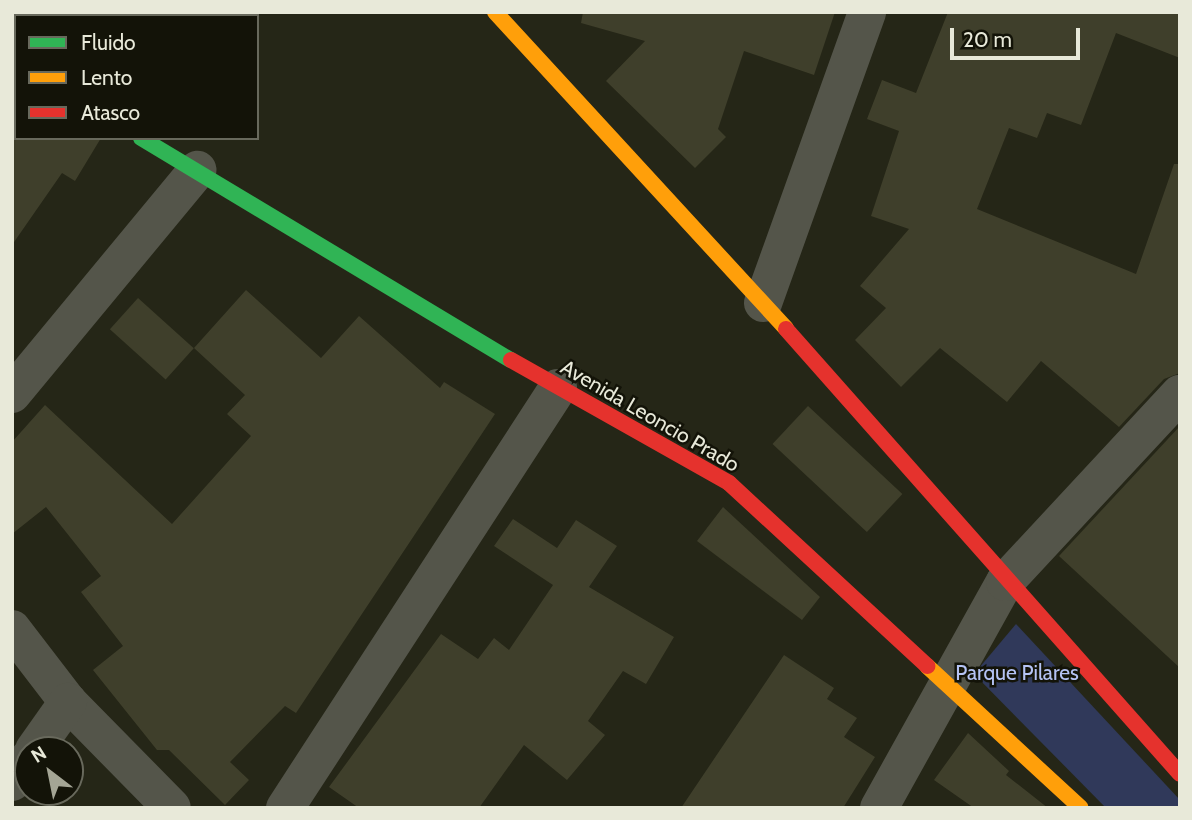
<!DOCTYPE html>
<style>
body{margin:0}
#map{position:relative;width:1192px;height:820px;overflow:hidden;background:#252617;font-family:Cabin,sans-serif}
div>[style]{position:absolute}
.green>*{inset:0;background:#30395a}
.building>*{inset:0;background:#3f3f2b;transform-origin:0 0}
.street>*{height:38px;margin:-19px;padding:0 19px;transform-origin:19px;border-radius:19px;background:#54554a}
.fast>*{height:16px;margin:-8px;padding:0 8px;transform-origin:8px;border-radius:8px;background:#30b455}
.slow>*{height:16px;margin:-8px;padding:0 8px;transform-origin:8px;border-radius:8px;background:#ff9f0a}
.jam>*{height:16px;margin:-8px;padding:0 8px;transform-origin:8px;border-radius:8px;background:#e5322d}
span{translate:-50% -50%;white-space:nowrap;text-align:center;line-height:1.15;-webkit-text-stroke:5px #131308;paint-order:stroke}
.street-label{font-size:21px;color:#e8e9d9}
.park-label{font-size:21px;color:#b5c3f4}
.frame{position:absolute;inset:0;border:14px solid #e8e9d9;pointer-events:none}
.legend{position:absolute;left:14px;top:14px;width:245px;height:126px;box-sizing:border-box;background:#131308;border:2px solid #68695c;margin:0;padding:9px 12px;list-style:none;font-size:21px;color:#e8e9d9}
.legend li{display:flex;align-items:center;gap:14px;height:35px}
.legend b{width:35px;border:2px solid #68695c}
.north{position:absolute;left:14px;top:736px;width:70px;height:70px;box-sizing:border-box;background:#131308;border:2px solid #68695c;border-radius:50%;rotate:328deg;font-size:19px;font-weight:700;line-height:28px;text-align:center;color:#e8e9d9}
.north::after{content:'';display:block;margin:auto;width:24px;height:32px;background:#a4a595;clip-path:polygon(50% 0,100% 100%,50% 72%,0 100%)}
.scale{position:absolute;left:950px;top:28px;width:130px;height:32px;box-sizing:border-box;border:4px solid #e8e9d9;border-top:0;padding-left:9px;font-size:21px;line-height:24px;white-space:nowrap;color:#e8e9d9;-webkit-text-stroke:5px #131308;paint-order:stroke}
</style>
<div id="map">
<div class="green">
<div style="clip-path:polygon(1016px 624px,1180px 800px,1180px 808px,1106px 808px,974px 674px)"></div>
</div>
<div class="building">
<div style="clip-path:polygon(583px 12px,835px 12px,814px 75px,744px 51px,718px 129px,726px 137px,695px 168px,606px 81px,645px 41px,581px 23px)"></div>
<div style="clip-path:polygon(948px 12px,1180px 12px,1180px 58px,1116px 33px,1081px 125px,1047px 113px,1037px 138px,1009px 128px,977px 209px,1136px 274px,1174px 164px,1180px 164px,1180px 373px,1164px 379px,1119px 427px,1041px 361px,1007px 402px,940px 348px,901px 387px,855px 340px,886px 308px,860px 286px,909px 229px,871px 216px,899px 131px,867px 119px,882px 80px,916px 93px)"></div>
<div style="clip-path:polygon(12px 138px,101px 138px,75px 181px,62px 173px,12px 245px)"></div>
<div style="clip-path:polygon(246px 290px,321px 358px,359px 316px,440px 388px,444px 382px,495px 414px,296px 713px,285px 706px,230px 762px,249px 780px,225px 805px,169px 750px,157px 750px,93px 670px,123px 646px,81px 592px,101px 576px,46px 507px,12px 534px,12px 442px,45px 405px,172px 524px,251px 436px,227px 414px,245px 395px,194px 348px)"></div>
<div style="left:138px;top:298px;width:75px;height:42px;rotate:42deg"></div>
<div style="left:808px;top:406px;width:129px;height:52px;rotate:43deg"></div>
<div style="clip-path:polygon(1180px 426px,1180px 668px,1059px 556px)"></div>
<div style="clip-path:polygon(723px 507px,820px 597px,802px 620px,697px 541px)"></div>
<div style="clip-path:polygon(513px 519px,557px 548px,576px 520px,617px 546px,589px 587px,674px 637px,646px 684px,623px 671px,588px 721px,605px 735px,567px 780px,524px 745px,479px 808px,359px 808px,329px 787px,441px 634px,478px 659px,494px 638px,509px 650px,553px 585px,494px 546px)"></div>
<div style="clip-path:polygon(784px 655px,834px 688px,827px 699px,857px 718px,844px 737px,875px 757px,843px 808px,681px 808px)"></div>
<div style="clip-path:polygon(968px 733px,1009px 771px,1006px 775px,1048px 808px,974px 808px,934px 780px)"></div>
</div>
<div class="street">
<div style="left:159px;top:16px;width:4px;rotate:-63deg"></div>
<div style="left:763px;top:303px;width:309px;rotate:-70.3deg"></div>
<div style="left:12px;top:394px;width:291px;rotate:-50.4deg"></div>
<div style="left:12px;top:629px;width:92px;rotate:52.5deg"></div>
<div style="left:68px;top:702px;width:148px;rotate:45.5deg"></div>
<div style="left:34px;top:750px;width:59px;rotate:-54.7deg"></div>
<div style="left:12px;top:782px;width:28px;rotate:-55deg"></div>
<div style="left:285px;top:808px;width:501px;rotate:-56.98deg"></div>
<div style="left:879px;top:808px;width:259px;rotate:-60.9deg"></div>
<div style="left:1005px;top:582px;width:257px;rotate:-47.1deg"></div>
</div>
<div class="fast">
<div style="left:141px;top:138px;width:431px;rotate:31deg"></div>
</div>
<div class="slow">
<div style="left:495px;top:12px;width:430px;rotate:47.4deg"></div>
<div style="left:12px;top:67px;width:4px;rotate:27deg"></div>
<div style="left:927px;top:666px;width:209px;rotate:42.7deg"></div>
</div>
<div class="jam">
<div style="left:786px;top:329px;width:594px;rotate:48.48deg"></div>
<div style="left:511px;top:360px;width:250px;rotate:29.4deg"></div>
<div style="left:729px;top:483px;width:270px;rotate:42.7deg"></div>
</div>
<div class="street-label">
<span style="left:650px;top:416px;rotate:30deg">Avenida Leoncio Prado</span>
</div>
<div class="park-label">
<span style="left:1017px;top:673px">Parque Pilares</span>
</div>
<div class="frame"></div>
<ul class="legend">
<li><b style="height:9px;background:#30b455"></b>Fluido</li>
<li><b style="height:9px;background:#ff9f0a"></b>Lento</li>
<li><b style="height:9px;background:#e5322d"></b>Atasco</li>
</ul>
<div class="north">N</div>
<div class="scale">20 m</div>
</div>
